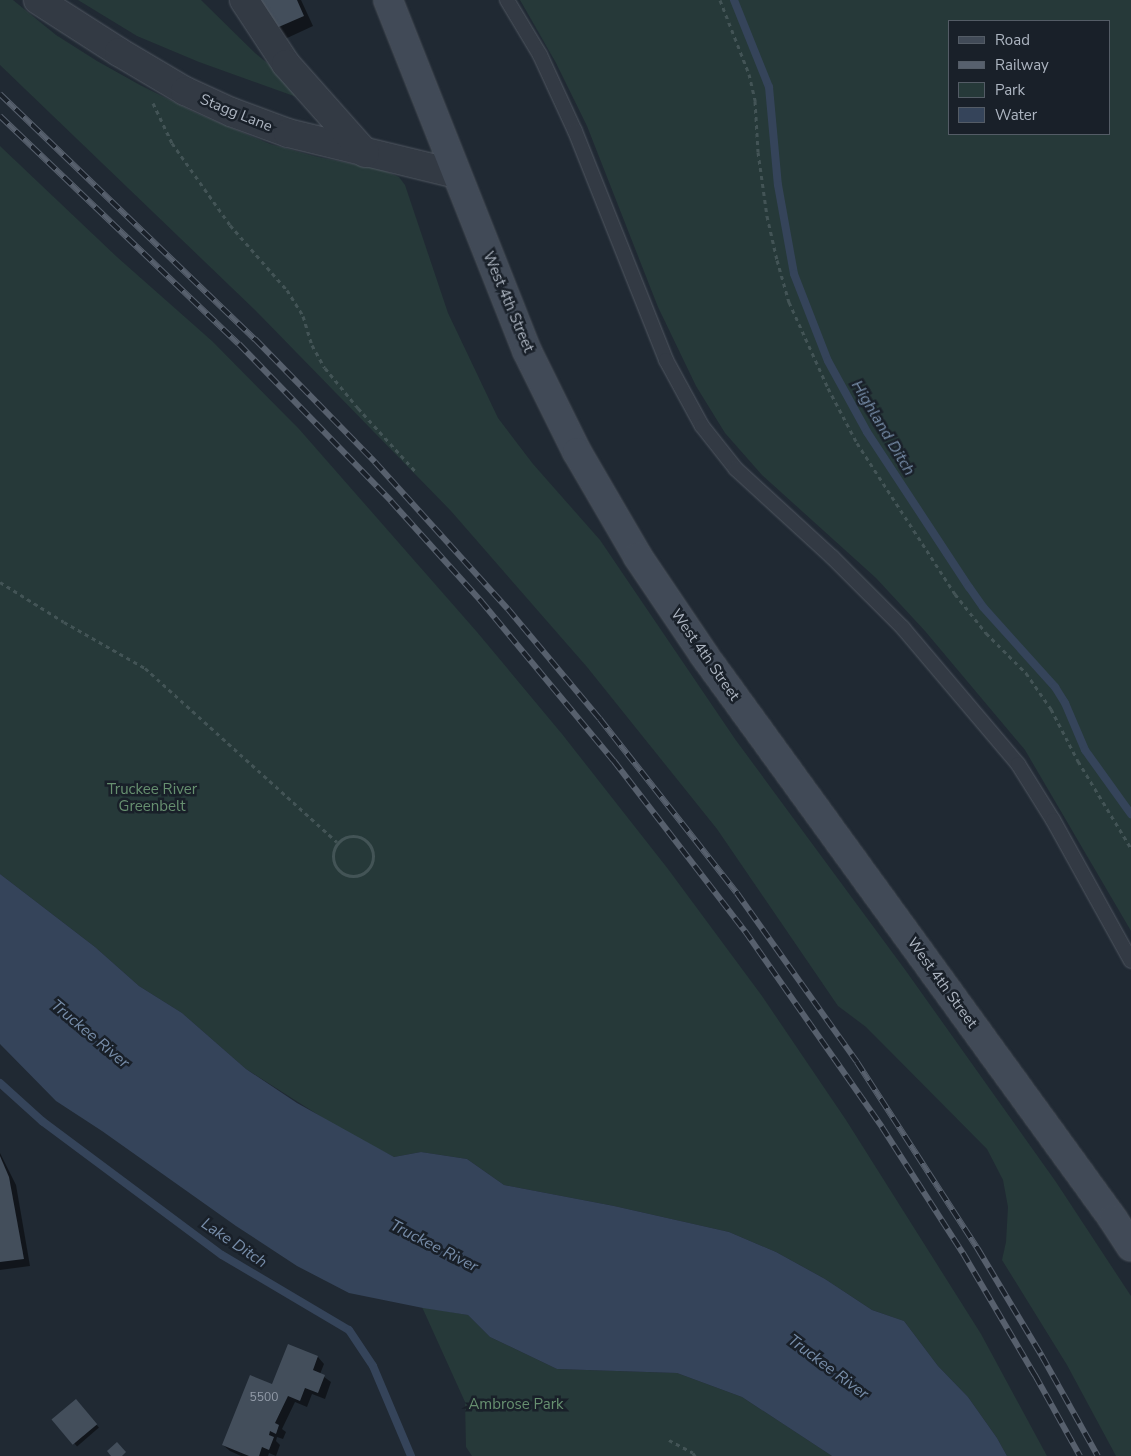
<!DOCTYPE html>
<style>
body{margin:0}
#map{position:relative;width:1131px;height:1456px;overflow:hidden;background:#202933;font-family:"Nunito Sans",sans-serif}
div>[style]{position:absolute}
.green>*{inset:0;background:#263939}
.water>*{inset:0;background:#35445a}
.shadow>*{inset:0;background:#0007;transform-origin:0 0}
.stream>*{height:8px;margin:-4px;padding:0 4px;transform-origin:4px;border-radius:4px;background:#35445a}
.building>*{inset:0;background:#434e5b;transform-origin:0 0}
.path>*{height:3px;margin-top:-1.5px;transform-origin:0;background:repeating-linear-gradient(90deg,#435456 0 4px,transparent 0 8px)}
.path>.ring{margin:-1.5px;padding:0;box-sizing:content-box;background:none;border:3px solid #435456;border-radius:50%}
.roads{filter:drop-shadow(0 0 1px #515862) drop-shadow(0 0 1px #515862)}
.service>*{height:14px;margin:-7px;padding:0 7px;transform-origin:7px;border-radius:7px;background:#333a44}
.minor>*{height:28px;margin:-14px;padding:0 14px;transform-origin:14px;border-radius:14px;background:#333a44}
.secondary>*{height:28px;margin:-14px;padding:0 14px;transform-origin:14px;border-radius:14px;background:#414a57}
.rail>*{height:5.5px;margin-top:-2.75px;transform-origin:0;background:repeating-linear-gradient(90deg,#192029 0 11px,#57606d 0 22px);box-sizing:border-box;border-block:1px solid #57606d}
span{translate:-50% -50%;white-space:nowrap;text-align:center;line-height:1.15;-webkit-text-stroke:5px #192029;paint-order:stroke}
.number-label{font-size:12px;color:#929ba8}
.number-label span{-webkit-text-stroke-width:0}
.street-label{font-size:15px;color:#adb5c1}
.park-label{font-size:15px;color:#679070}
.water-label{font-size:16px;color:#778da9;font-style:italic}
.legend{position:absolute;left:948px;top:20px;width:162px;height:115px;box-sizing:border-box;background:#192029;border:1px solid #545c66;margin:0;padding:6px 9px;list-style:none;font-size:15px;color:#adb5c1}
.legend li{display:flex;align-items:center;gap:10px;height:25px}
.legend b{width:25px;border:1px solid #545c66}
</style>
<div id="map">
<div class="green">
<div style="clip-path:polygon(0 0,13px 0,56px 35px,97px 61px,140px 85px,196px 113px,270px 144px,318px 157px,383px 170px,399px 177px,405px 185px,448px 313px,498px 418px,533px 464px,600px 540px,735px 739px,906px 971px,1056px 1182px,1131px 1296px,1131px 1456px,1116px 1456px,1067px 1365px,1002px 1260px,1006px 1242px,1008px 1207px,1003px 1180px,987px 1149px,866px 1027px,838px 1006px,717px 829px,587px 667px,451px 511px,256px 311px,0 65px)"></div>
<div style="clip-path:polygon(78px 0,201px 0,255px 53px,319px 105px,199px 62px,137px 36px)"></div>
<div style="clip-path:polygon(evenodd,520px 0,1131px 0,1131px 931px,1025px 750px,925px 631px,876px 578px,762px 475px,725px 433px,696px 386px,658px 307px,587px 126px,556px 63px,520px 0,950px 21px,1110px 21px,1110px 134px,950px 134px,950px 21px)"></div>
<div style="clip-path:polygon(0 146px,117px 257px,212px 341px,299px 429px,477px 632px,562px 734px,668px 869px,762px 996px,846px 1120px,981px 1334px,1047px 1456px,1007px 1456px,997px 1438px,968px 1397px,938px 1366px,904px 1321px,872px 1310px,825px 1279px,776px 1252px,729px 1232px,614px 1206px,504px 1185px,467px 1159px,421px 1152px,394px 1157px,345px 1132px,246px 1069px,182px 1013px,139px 986px,95px 947px,0 874px)"></div>
<div style="clip-path:polygon(422px 1307px,468px 1315px,490px 1337px,557px 1369px,677px 1373px,742px 1397px,832px 1456px,472px 1456px,466px 1447px,465px 1402px)"></div>
</div>
<div class="water">
<div style="clip-path:polygon(0 874px,95px 947px,139px 986px,182px 1013px,246px 1069px,297px 1103px,394px 1157px,421px 1152px,467px 1159px,504px 1185px,614px 1206px,729px 1232px,776px 1252px,825px 1279px,872px 1310px,904px 1321px,938px 1366px,968px 1397px,997px 1438px,1007px 1456px,832px 1456px,742px 1397px,677px 1373px,557px 1369px,490px 1337px,468px 1315px,423px 1308px,349px 1293px,297px 1266px,236px 1226px,102px 1131px,56px 1101px,0 1044px)"></div>
</div>
<div class="shadow">
<div style="clip-path:polygon(262px 0,301px 0,313px 26px,285px 39px,275px 28px)"></div>
<div style="clip-path:polygon(0 1153px,16px 1185px,30px 1266px,0 1270px)"></div>
<div style="clip-path:polygon(318px 1357px,324px 1364px,320px 1374px,331px 1382px,325px 1399px,312px 1394px,307px 1407px,295px 1402px,282px 1429px,286px 1432px,283px 1439px,277px 1437px,276px 1441px,280px 1445px,276px 1456px,269px 1453px,268px 1456px,241px 1456px,230px 1451px,223px 1445px,273px 1386px)"></div>
<div style="left:76px;top:1401px;width:35px;height:29px;rotate:49deg"></div>
</div>
<div class="stream">
<div style="left:734px;top:0;width:94px;rotate:68.1deg"></div>
<div style="left:769px;top:87px;width:98px;rotate:84.8deg"></div>
<div style="left:778px;top:185px;width:90px;rotate:79.8deg"></div>
<div style="left:794px;top:274px;width:93px;rotate:68.7deg"></div>
<div style="left:828px;top:361px;width:81px;rotate:61.2deg"></div>
<div style="left:867px;top:432px;width:186px;rotate:56.7deg"></div>
<div style="left:969px;top:587px;width:24px;rotate:55deg"></div>
<div style="left:983px;top:607px;width:108px;rotate:48deg"></div>
<div style="left:1055px;top:687px;width:19px;rotate:58deg"></div>
<div style="left:1065px;top:703px;width:51px;rotate:66.9deg"></div>
<div style="left:1085px;top:750px;width:79px;rotate:54.3deg"></div>
<div style="left:0;top:1083px;width:57px;rotate:42.1deg"></div>
<div style="left:42px;top:1121px;width:224px;rotate:36.7deg"></div>
<div style="left:222px;top:1255px;width:147px;rotate:30.6deg"></div>
<div style="left:349px;top:1330px;width:43px;rotate:56.3deg"></div>
<div style="left:373px;top:1366px;width:98px;rotate:67.1deg"></div>
</div>
<div class="building">
<div style="clip-path:polygon(261px 0,297px 0,304px 16px,274px 29px)"></div>
<div style="clip-path:polygon(0 1156px,9px 1177px,24px 1259px,0 1262px)"></div>
<div style="clip-path:polygon(288px 1344px,318px 1356px,313px 1370px,325px 1375px,318px 1393px,305px 1388px,300px 1401px,288px 1396px,275px 1423px,279px 1425px,276px 1434px,270px 1431px,269px 1435px,274px 1437px,269px 1450px,262px 1447px,259px 1456px,249px 1456px,222px 1445px,250px 1375px,272px 1384px)"></div>
<div style="left:76px;top:1399px;width:33px;height:32px;rotate:50deg"></div>
<div style="clip-path:polygon(117px 1442px,126px 1452px,122px 1456px,111px 1456px,107px 1451px)"></div>
</div>
<div class="path">
<div style="left:720px;top:0;width:79px;rotate:68.6deg"></div>
<div style="left:749px;top:74px;width:28px;rotate:77deg"></div>
<div style="left:755px;top:101px;width:51px;rotate:86.6deg"></div>
<div style="left:758px;top:152px;width:65px;rotate:82deg"></div>
<div style="left:767px;top:216px;width:45px;rotate:77.2deg"></div>
<div style="left:777px;top:260px;width:44px;rotate:74.1deg"></div>
<div style="left:789px;top:302px;width:94px;rotate:65.6deg"></div>
<div style="left:828px;top:388px;width:62px;rotate:62.2deg"></div>
<div style="left:857px;top:443px;width:180px;rotate:57deg"></div>
<div style="left:955px;top:594px;width:50px;rotate:51.5deg"></div>
<div style="left:986px;top:633px;width:57px;rotate:45deg"></div>
<div style="left:1026px;top:673px;width:44px;rotate:55.2deg"></div>
<div style="left:1051px;top:709px;width:59px;rotate:62.6deg"></div>
<div style="left:1078px;top:761px;width:102px;rotate:58.7deg"></div>
<div style="left:153px;top:103px;width:44px;rotate:64.6deg"></div>
<div style="left:172px;top:143px;width:100px;rotate:54.7deg"></div>
<div style="left:230px;top:225px;width:86px;rotate:48.8deg"></div>
<div style="left:287px;top:290px;width:31px;rotate:58deg"></div>
<div style="left:303px;top:316px;width:30px;rotate:73deg"></div>
<div style="left:312px;top:345px;width:26px;rotate:61deg"></div>
<div style="left:325px;top:368px;width:52px;rotate:50.5deg"></div>
<div style="left:358px;top:408px;width:86px;rotate:47.8deg"></div>
<div style="left:0;top:582px;width:75px;rotate:32deg"></div>
<div style="left:64px;top:622px;width:93px;rotate:29.6deg"></div>
<div style="left:145px;top:668px;width:259px;rotate:42.2deg"></div>
<div class="ring" style="left:333px;top:836px;width:37px;height:37px"></div>
<div style="left:669px;top:1440px;width:27px;rotate:28deg"></div>
<div style="left:693px;top:1453px;width:4px;rotate:56deg"></div>
</div>
<div class="roads">
<div class="service">
<div style="left:507px;top:0;width:64px;rotate:59deg"></div>
<div style="left:540px;top:55px;width:84px;rotate:65.3deg"></div>
<div style="left:575px;top:131px;width:246px;rotate:68.3deg"></div>
<div style="left:666px;top:360px;width:75px;rotate:61.4deg"></div>
<div style="left:702px;top:426px;width:55px;rotate:51.7deg"></div>
<div style="left:736px;top:469px;width:130px;rotate:42.5deg"></div>
<div style="left:832px;top:557px;width:100px;rotate:45deg"></div>
<div style="left:903px;top:628px;width:178px;rotate:49.8deg"></div>
<div style="left:1018px;top:764px;width:66px;rotate:58deg"></div>
<div style="left:1053px;top:820px;width:161px;rotate:61deg"></div>
</div>
<div class="minor">
<div style="left:38px;top:0;width:96px;rotate:32.7deg"></div>
<div style="left:119px;top:52px;width:77px;rotate:30.6deg"></div>
<div style="left:185px;top:91px;width:51px;rotate:24.5deg"></div>
<div style="left:231px;top:112px;width:61px;rotate:20.2deg"></div>
<div style="left:288px;top:133px;width:173px;rotate:13.7deg"></div>
<div style="left:244px;top:0;width:77px;rotate:56.7deg"></div>
<div style="left:286px;top:64px;width:119px;rotate:48.4deg"></div>
</div>
<div class="secondary">
<div style="left:388px;top:0;width:378px;rotate:68.4deg"></div>
<div style="left:527px;top:351px;width:113px;rotate:63.7deg"></div>
<div style="left:577px;top:452px;width:121px;rotate:59.8deg"></div>
<div style="left:638px;top:557px;width:118px;rotate:56deg"></div>
<div style="left:704px;top:655px;width:697px;rotate:54.05deg"></div>
<div style="left:1113px;top:1219px;width:33px;rotate:57deg"></div>
</div>
</div>
<div class="rail">
<div style="left:0;top:94px;width:354px;rotate:43.9deg"></div>
<div style="left:255px;top:339px;width:172px;rotate:45.7deg"></div>
<div style="left:375px;top:462px;width:198px;rotate:47.9deg"></div>
<div style="left:508px;top:609px;width:143px;rotate:50.1deg"></div>
<div style="left:600px;top:719px;width:221px;rotate:51.8deg"></div>
<div style="left:737px;top:893px;width:207px;rotate:54.6deg"></div>
<div style="left:857px;top:1062px;width:223px;rotate:57.1deg"></div>
<div style="left:978px;top:1249px;width:125px;rotate:59.1deg"></div>
<div style="left:1042px;top:1356px;width:115px;rotate:60.8deg"></div>
<div style="left:0;top:116px;width:330px;rotate:43.7deg"></div>
<div style="left:239px;top:344px;width:219px;rotate:45.9deg"></div>
<div style="left:391px;top:501px;width:135px;rotate:48deg"></div>
<div style="left:481px;top:601px;width:208px;rotate:50.3deg"></div>
<div style="left:614px;top:761px;width:215px;rotate:52.4deg"></div>
<div style="left:745px;top:931px;width:239px;rotate:55deg"></div>
<div style="left:882px;top:1127px;width:150px;rotate:57.3deg"></div>
<div style="left:963px;top:1253px;width:142px;rotate:59.5deg"></div>
<div style="left:1035px;top:1375px;width:93px;rotate:60.9deg"></div>
</div>
<div class="number-label">
<span style="left:264px;top:1398px">5500</span>
</div>
<div class="street-label">
<span style="left:236px;top:113px;rotate:22deg">Stagg Lane</span>
<span style="left:508px;top:302px;rotate:67deg">West 4th Street</span>
<span style="left:705px;top:655px;rotate:55deg">West 4th Street</span>
<span style="left:942px;top:983px;rotate:54deg">West 4th Street</span>
</div>
<div class="park-label">
<span style="left:152px;top:798px">Truckee River<br>Greenbelt</span>
<span style="left:516px;top:1405px">Ambrose Park</span>
</div>
<div class="water-label">
<span style="left:883px;top:428px;rotate:59deg">Highland Ditch</span>
<span style="left:90px;top:1034px;rotate:40deg">Truckee River</span>
<span style="left:234px;top:1243px;rotate:34deg">Lake Ditch</span>
<span style="left:434px;top:1246px;rotate:27deg">Truckee River</span>
<span style="left:828px;top:1367px;rotate:37deg">Truckee River</span>
</div>
<ul class="legend">
<li><b style="height:6px;background:#414a57"></b>Road</li>
<li><b style="height:6px;background:#57606d"></b>Railway</li>
<li><b style="height:14px;background:#263939"></b>Park</li>
<li><b style="height:14px;background:#35445a"></b>Water</li>
</ul>
</div>
